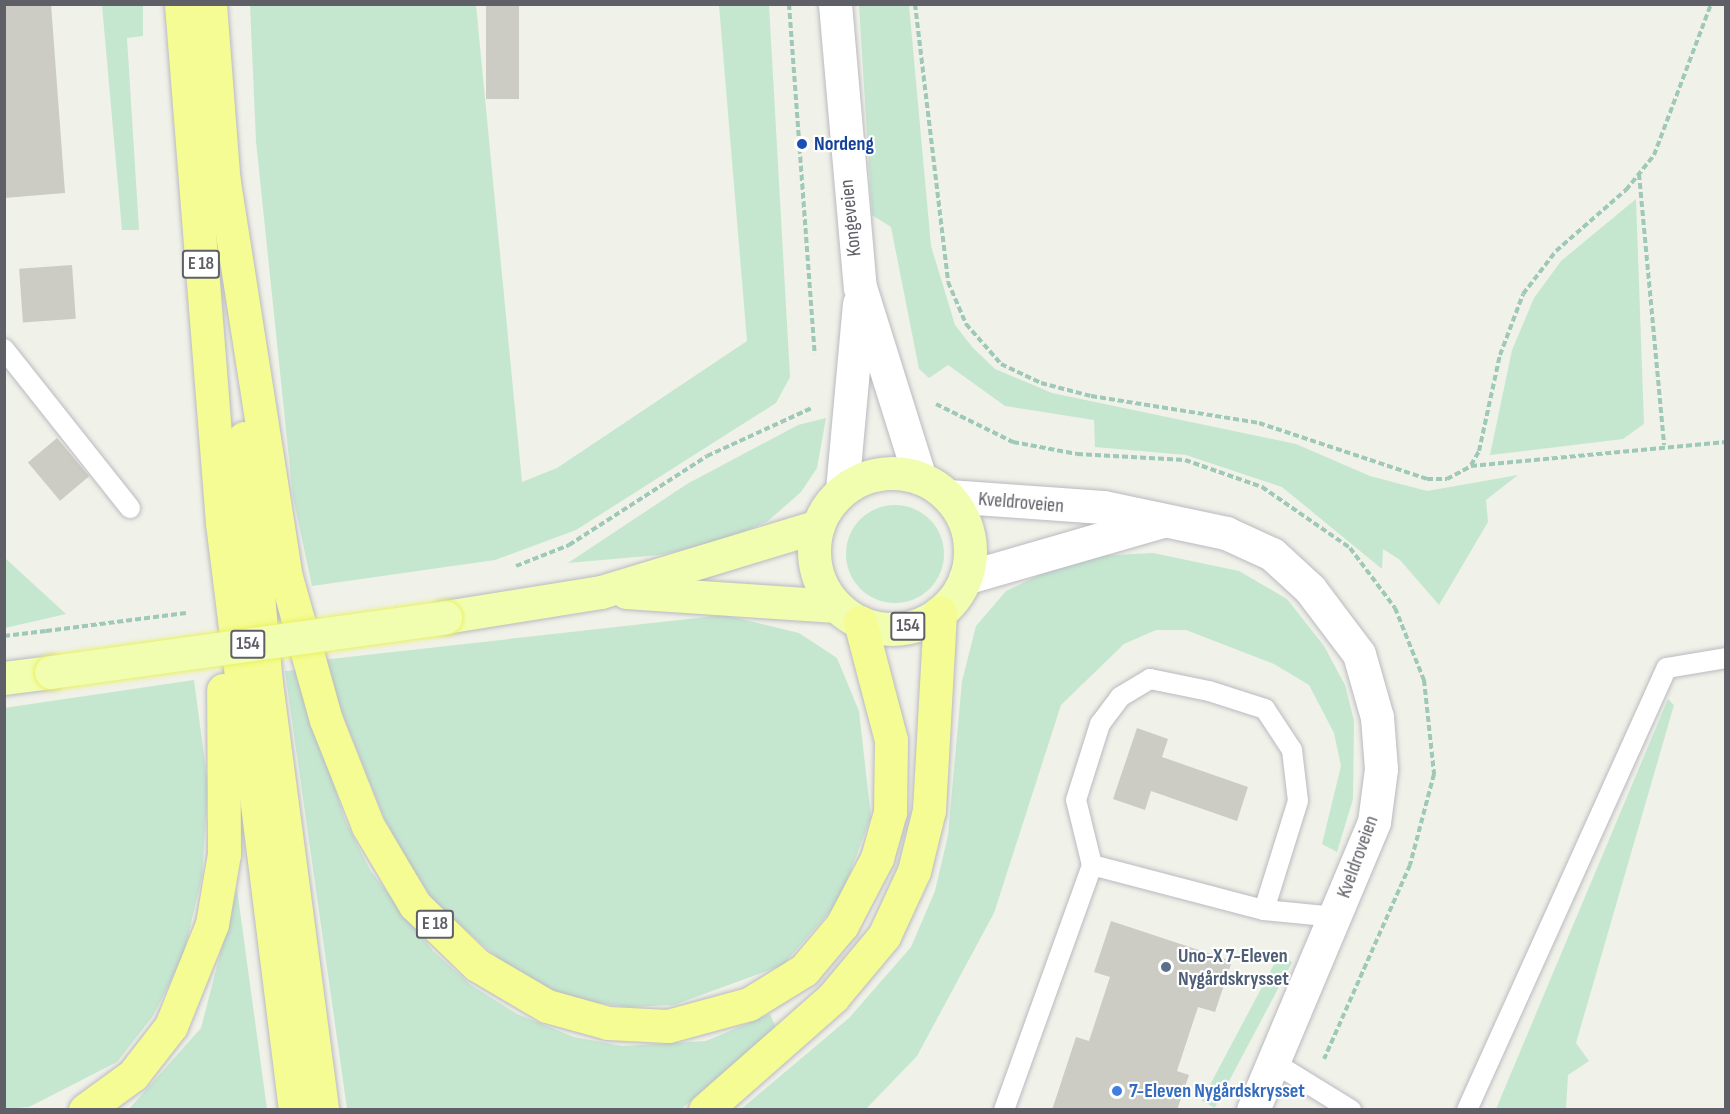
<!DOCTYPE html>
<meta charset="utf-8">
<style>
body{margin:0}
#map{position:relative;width:1730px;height:1114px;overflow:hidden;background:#f0f1e8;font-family:"Sofia Sans Condensed",sans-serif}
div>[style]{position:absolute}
.green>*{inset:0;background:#c5e7d0;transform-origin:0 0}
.round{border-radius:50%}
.building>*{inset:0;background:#ccccc4;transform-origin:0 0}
.path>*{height:4px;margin-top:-2px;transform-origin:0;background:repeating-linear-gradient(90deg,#9ec8b8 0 6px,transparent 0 9px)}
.roads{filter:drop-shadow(0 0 2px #babac1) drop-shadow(0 0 2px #babac1)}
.lane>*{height:20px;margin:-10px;padding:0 10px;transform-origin:10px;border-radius:10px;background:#fff}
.street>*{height:33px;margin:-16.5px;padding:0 16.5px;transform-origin:16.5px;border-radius:16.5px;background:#fff}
.secondary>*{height:33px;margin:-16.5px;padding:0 16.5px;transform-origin:16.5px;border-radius:16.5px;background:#fff}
.primary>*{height:33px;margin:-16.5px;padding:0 16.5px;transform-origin:16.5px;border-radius:16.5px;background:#f1feaf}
.primary>.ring{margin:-16.5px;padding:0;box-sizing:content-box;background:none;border:33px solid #f1feaf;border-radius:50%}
.highway>*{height:33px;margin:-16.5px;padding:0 16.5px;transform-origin:16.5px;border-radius:16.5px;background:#f4fc93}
.path-bridge>*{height:4px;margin-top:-2px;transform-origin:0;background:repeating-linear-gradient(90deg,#9ec8b8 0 6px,transparent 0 9px)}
.bridges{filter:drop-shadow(0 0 2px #eaf160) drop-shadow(0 0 2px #eaf160)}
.primary-bridge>*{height:33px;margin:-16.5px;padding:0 16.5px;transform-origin:16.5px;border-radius:16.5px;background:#f1feaf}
.dots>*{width:16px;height:16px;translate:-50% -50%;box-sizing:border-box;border:3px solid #fff;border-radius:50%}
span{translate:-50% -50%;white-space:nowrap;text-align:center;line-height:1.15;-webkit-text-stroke:4.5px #fff;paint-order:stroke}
.shield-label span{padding:2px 4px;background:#fff;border:2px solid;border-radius:4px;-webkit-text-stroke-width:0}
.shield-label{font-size:18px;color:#5f6067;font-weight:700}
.transit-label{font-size:20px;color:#164399;font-weight:700}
.left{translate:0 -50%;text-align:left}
.street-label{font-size:20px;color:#5f6067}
.service-label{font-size:20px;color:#4e5e75;font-weight:700}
.shop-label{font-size:20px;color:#366cbe;font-weight:700}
.frame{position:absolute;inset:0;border:6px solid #5f6067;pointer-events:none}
</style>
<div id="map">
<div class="green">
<div style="clip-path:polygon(102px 5px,143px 5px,143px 36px,127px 38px,139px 230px,122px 230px)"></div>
<div style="clip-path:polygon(250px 5px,476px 5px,522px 482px,557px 468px,747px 341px,719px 5px,769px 5px,790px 377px,776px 403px,576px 530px,495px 560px,312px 586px,293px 497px,256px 141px)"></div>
<div style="clip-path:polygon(859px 5px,909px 5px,931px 246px,955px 325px,973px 348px,995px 369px,1052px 393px,1296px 444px,1370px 476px,1427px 491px,1518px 475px,1486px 500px,1488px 522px,1439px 605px,1400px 560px,1383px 549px,1382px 569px,1282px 487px,1186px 455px,1095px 447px,1094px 420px,1005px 406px,948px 365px,929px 378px,919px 369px,891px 227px,872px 215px)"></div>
<div style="clip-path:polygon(1636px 199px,1644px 424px,1623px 439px,1490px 455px,1512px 350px,1534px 298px,1561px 261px)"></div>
<div style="clip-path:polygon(826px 418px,817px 468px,801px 492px,768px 521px,720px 542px,659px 555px,568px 563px,687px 484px,798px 425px)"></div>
<div class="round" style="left:846px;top:505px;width:98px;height:98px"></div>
<div style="clip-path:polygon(1153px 553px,1239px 571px,1287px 599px,1324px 646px,1345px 685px,1354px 721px,1353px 799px,1337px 852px,1322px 844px,1341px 766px,1334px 733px,1309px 685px,1274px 664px,1186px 630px,1156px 630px,1124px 644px,1061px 705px,994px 913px,917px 1056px,866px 1109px,740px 1110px,849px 1018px,911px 947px,935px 891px,948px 835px,962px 681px,976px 626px,1006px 591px,1039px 575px,1095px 556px)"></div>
<div style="clip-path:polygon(4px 558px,5px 558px,66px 614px,5px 628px)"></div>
<div style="clip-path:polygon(724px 615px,799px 633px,837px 658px,859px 711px,871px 817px,839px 901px,783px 965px,674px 1005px,628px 1007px,569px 999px,530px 986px,435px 903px,409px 864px,385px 820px,321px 660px)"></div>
<div style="clip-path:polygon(298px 670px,345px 820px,370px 870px,433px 951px,471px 985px,517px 1014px,574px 1037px,622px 1046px,706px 1041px,770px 1014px,778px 1032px,681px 1109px,347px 1109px,285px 671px)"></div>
<div style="clip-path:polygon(194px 680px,208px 786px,202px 877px,183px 957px,153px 1016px,117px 1062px,29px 1107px,4px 1109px,4px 708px)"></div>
<div style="clip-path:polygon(1668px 699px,1674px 705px,1576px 1043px,1589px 1061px,1568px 1075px,1566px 1109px,1496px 1109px)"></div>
<div style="clip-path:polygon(237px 889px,267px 1109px,128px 1110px,201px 1028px)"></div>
<div style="left:1279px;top:955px;width:15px;height:165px;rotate:28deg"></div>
</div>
<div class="building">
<div style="clip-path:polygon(4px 4px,51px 4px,65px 193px,4px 198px)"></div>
<div style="left:486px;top:4px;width:33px;height:95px"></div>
<div style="left:72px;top:265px;width:54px;height:53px;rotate:86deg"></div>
<div style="left:57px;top:438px;width:50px;height:38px;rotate:50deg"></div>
<div style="clip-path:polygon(1137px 728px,1168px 739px,1162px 757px,1248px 787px,1237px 821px,1151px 791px,1145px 810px,1113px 799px)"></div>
<div style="clip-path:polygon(1111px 921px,1232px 961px,1215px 1012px,1198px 1007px,1177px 1071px,1189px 1075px,1177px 1110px,1052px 1110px,1076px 1037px,1089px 1041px,1110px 977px,1094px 972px)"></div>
</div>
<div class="path">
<div style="left:789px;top:4px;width:351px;rotate:85.8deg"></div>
<div style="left:915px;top:4px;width:280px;rotate:83.2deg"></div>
<div style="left:948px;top:282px;width:46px;rotate:66.8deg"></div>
<div style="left:966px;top:324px;width:53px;rotate:48.8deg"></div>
<div style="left:1001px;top:364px;width:44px;rotate:25.4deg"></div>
<div style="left:1041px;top:383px;width:52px;rotate:14.6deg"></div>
<div style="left:1091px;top:396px;width:170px;rotate:9.1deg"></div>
<div style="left:1259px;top:423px;width:177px;rotate:18.4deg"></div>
<div style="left:1427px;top:479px;width:20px"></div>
<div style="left:1447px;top:479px;width:27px;rotate:-28deg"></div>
<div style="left:1471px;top:466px;width:256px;rotate:-5.4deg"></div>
<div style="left:1639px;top:174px;width:272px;rotate:84.7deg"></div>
<div style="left:936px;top:404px;width:86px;rotate:26.3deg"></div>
<div style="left:1013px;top:442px;width:65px;rotate:10.6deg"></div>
<div style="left:1077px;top:454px;width:108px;rotate:3.2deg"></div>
<div style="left:1185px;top:460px;width:82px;rotate:19.3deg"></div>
<div style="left:1262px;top:487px;width:107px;rotate:34.7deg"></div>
<div style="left:1350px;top:548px;width:75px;rotate:53.1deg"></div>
<div style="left:1395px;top:608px;width:78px;rotate:68.1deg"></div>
<div style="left:1424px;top:680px;width:95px;rotate:83.9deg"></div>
<div style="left:1434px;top:774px;width:94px;rotate:104.8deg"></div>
<div style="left:1410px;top:865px;width:212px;rotate:113.9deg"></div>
<div style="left:1471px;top:465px;width:16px;rotate:-60deg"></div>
<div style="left:1479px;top:451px;width:98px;rotate:-77.7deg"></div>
<div style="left:1500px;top:355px;width:65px;rotate:-69.3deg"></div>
<div style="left:1523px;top:294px;width:54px;rotate:-52.5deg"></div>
<div style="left:1556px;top:251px;width:93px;rotate:-41.1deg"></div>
<div style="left:1626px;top:190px;width:45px;rotate:-51.3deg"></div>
<div style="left:1654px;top:155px;width:161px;rotate:-69.3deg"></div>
<div style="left:516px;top:566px;width:57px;rotate:-21.6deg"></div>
<div style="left:569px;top:545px;width:164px;rotate:-32.8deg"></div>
<div style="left:707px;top:456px;width:115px;rotate:-24.6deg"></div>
<div style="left:4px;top:636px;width:42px;rotate:-6.8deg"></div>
</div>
<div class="roads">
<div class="lane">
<div style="left:4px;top:349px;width:203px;rotate:51.6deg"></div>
<div style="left:1092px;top:865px;width:67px;rotate:-103.8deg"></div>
<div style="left:1076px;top:800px;width:80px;rotate:-72.5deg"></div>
<div style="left:1100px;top:724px;width:34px;rotate:-53deg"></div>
<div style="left:1120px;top:697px;width:35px;rotate:-31deg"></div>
<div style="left:1150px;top:679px;width:60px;rotate:11.5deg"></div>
<div style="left:1209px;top:691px;width:59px;rotate:17.8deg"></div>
<div style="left:1265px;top:709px;width:49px;rotate:56.6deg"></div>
<div style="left:1292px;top:750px;width:51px;rotate:83.3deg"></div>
<div style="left:1298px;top:801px;width:114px;rotate:107.3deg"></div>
<div style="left:1273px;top:1062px;width:92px;rotate:31.6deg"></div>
<div style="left:1004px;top:1110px;width:260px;rotate:-70.2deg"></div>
<div style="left:1092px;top:865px;width:178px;rotate:14.7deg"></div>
<div style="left:1264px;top:910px;width:72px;rotate:5.6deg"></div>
<div style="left:1467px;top:1110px;width:485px;rotate:-65.7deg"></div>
<div style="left:1667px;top:668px;width:60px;rotate:-9.6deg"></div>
</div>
<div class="street">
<div style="left:948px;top:496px;width:155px;rotate:4.1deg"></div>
<div style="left:1103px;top:507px;width:126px;rotate:11.9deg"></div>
<div style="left:1226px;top:533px;width:51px;rotate:24.5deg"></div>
<div style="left:1272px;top:554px;width:52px;rotate:42.6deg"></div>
<div style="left:1310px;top:589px;width:81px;rotate:53deg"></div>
<div style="left:1359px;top:654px;width:66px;rotate:74.1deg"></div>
<div style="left:1377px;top:717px;width:52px;rotate:85.6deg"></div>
<div style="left:1381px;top:769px;width:53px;rotate:97.5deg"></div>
<div style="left:1374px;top:822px;width:312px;rotate:112.8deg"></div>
<div style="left:965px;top:578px;width:205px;rotate:-16.1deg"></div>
</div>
<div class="secondary">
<div style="left:835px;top:4px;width:284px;rotate:85deg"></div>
<div style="left:860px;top:287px;width:200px;rotate:72.6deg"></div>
<div style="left:842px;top:490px;width:187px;rotate:-84.8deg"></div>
</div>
<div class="primary">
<div class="ring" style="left:814px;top:473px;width:123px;height:123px"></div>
<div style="left:626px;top:592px;width:210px;rotate:3.8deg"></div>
<div style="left:445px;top:617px;width:158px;rotate:-9.1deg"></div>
<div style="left:601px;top:592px;width:227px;rotate:-16.9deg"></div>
<div style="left:4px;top:678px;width:47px;rotate:-7.3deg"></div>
</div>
<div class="highway">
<div style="left:181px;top:4px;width:521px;rotate:85.48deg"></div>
<div style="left:222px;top:523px;width:592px;rotate:82.91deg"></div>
<div style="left:210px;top:4px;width:195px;rotate:85.6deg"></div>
<div style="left:223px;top:176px;width:406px;rotate:81.1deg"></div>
<div style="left:286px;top:577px;width:148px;rotate:74.4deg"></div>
<div style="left:326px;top:720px;width:114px;rotate:68.4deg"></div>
<div style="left:368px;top:826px;width:92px;rotate:59.3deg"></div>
<div style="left:415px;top:905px;width:86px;rotate:44.1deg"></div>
<div style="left:477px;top:965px;width:81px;rotate:30.4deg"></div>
<div style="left:547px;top:1006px;width:63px;rotate:15.6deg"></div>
<div style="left:608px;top:1023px;width:60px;rotate:2.9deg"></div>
<div style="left:668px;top:1026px;width:84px;rotate:-15.2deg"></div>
<div style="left:749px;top:1004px;width:65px;rotate:-31.7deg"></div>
<div style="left:804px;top:970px;width:59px;rotate:-49.8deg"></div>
<div style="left:842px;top:925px;width:76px;rotate:-62.4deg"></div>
<div style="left:877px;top:858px;width:48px;rotate:-74.2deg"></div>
<div style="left:890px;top:812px;width:72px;rotate:-89.2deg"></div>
<div style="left:891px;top:740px;width:122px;rotate:-104.7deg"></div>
<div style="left:244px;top:438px;width:246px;rotate:84.9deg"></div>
<div style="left:266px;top:683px;width:431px;rotate:82.5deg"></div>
<div style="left:85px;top:1110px;width:59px;rotate:-36.1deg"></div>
<div style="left:133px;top:1075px;width:62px;rotate:-52.2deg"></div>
<div style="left:171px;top:1026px;width:110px;rotate:-68.1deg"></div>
<div style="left:212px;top:924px;width:71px;rotate:-80.3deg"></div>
<div style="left:224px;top:854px;width:164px;rotate:-90.3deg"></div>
<div style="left:705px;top:1110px;width:171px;rotate:-41.4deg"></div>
<div style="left:833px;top:997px;width:80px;rotate:-50.1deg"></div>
<div style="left:884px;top:936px;width:72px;rotate:-65.2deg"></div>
<div style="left:914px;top:871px;width:63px;rotate:-76.2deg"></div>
<div style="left:929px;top:810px;width:198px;rotate:-86.8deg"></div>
</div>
</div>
<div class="path-bridge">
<div style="left:46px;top:631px;width:141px;rotate:-7.3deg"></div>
</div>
<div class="bridges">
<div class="primary-bridge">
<div style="left:51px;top:672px;width:398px;rotate:-7.9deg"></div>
</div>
</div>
<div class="dots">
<div style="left:802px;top:144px;background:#1a4fb4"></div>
<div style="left:1166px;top:967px;background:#5c6f8a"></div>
<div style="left:1117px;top:1091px;background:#3f7fe0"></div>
</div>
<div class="shield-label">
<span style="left:201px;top:264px">E 18</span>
<span style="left:908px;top:626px">154</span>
<span style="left:248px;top:644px">154</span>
<span style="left:435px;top:924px">E 18</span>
</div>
<div class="transit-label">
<span class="left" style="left:814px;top:144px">Nordeng</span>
</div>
<div class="street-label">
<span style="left:851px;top:218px;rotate:-96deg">Kongeveien</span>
<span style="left:1021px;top:503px;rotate:5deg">Kveldroveien</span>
<span style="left:1358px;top:857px;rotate:-70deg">Kveldroveien</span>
</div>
<div class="service-label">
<span class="left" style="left:1178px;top:968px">Uno-X 7-Eleven<br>Nygårdskrysset</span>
</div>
<div class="shop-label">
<span class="left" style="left:1129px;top:1091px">7-Eleven Nygårdskrysset</span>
</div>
<div class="frame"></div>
</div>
